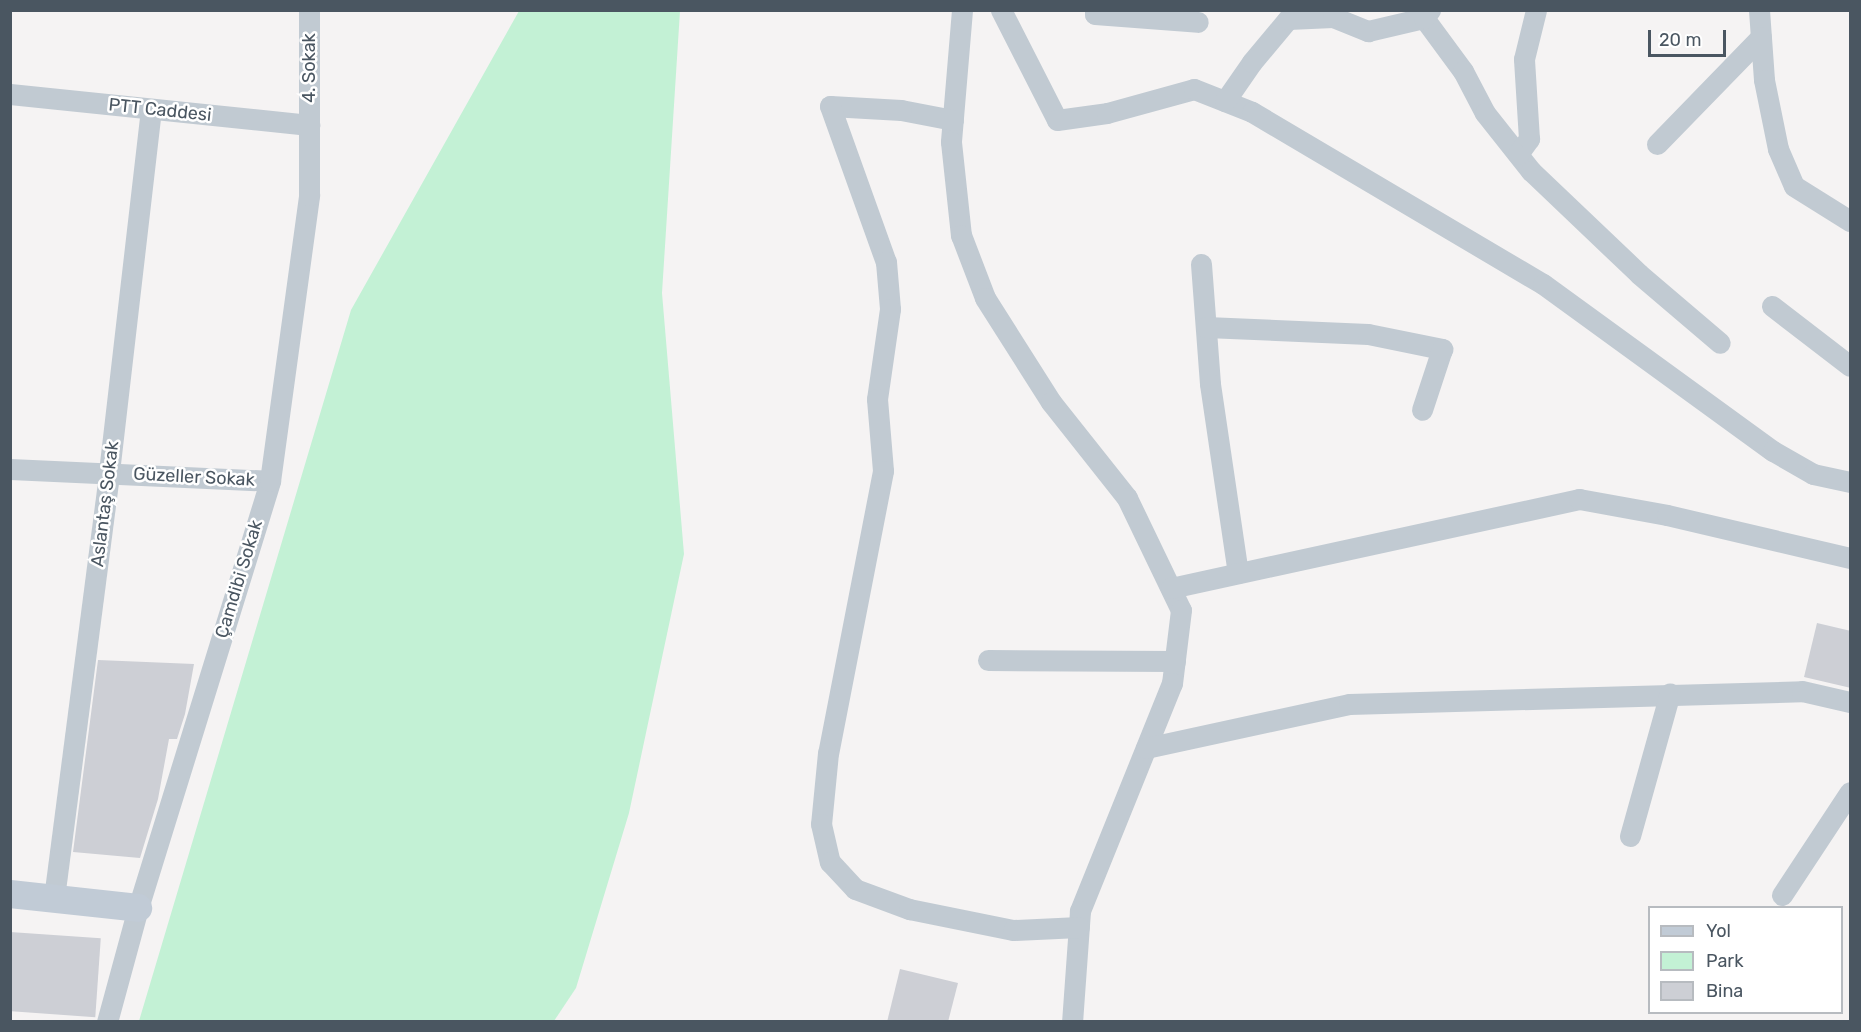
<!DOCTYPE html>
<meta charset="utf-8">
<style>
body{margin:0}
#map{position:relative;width:1861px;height:1032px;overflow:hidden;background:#f5f3f3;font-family:Rubik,sans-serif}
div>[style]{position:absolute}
.green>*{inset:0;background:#c3f1d5}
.building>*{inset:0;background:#cdcfd5;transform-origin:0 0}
.street>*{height:21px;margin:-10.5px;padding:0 10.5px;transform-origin:10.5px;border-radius:10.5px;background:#c1cad2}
.secondary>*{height:28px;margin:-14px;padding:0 14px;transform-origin:14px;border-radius:14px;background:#c1cbd6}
span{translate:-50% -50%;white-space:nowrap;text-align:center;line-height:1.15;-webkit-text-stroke:5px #fff;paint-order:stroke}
.street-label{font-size:18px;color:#4a5661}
.frame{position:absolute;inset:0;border:12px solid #4a5661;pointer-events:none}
.legend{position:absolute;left:1648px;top:906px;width:195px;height:108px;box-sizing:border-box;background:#fff;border:2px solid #b7bbc0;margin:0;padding:8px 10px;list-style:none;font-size:18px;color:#4a5661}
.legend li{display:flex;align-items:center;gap:12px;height:30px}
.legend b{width:30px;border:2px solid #b7bbc0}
.scale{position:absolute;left:1648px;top:30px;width:78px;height:27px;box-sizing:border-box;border:3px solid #4a5661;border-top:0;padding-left:8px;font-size:18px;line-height:21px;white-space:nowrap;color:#4a5661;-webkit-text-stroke:4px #fff;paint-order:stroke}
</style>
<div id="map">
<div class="green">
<div style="clip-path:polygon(519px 11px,680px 11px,662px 293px,684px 554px,629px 813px,576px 988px,554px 1021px,139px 1021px,351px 310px)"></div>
</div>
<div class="building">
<div style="clip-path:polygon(1817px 623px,1851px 631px,1851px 688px,1804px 677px)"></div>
<div style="clip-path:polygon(98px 660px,194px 664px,185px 714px,177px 739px,169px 739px,158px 799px,140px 858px,73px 852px)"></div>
<div style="left:10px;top:932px;width:91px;height:79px;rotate:4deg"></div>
<div style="clip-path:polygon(900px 969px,958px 983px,948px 1022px,887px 1022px)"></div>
</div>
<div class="street">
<div style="left:962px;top:10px;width:132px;rotate:94.8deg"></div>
<div style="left:951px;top:142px;width:94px;rotate:83.9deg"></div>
<div style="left:961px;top:235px;width:67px;rotate:69.1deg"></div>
<div style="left:985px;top:298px;width:123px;rotate:57.6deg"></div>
<div style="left:1051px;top:402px;width:122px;rotate:51.6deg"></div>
<div style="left:1127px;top:498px;width:124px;rotate:64.3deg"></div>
<div style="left:1181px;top:610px;width:74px;rotate:97deg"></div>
<div style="left:1172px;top:683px;width:246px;rotate:112deg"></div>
<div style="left:1080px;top:911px;width:111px;rotate:94.1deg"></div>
<div style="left:1001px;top:10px;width:123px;rotate:63deg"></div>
<div style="left:1057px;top:120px;width:50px;rotate:-8deg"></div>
<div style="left:1107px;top:113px;width:90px;rotate:-15.4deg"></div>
<div style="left:1194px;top:89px;width:62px;rotate:21.6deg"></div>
<div style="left:1252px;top:112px;width:338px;rotate:30.6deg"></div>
<div style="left:1543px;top:284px;width:284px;rotate:36deg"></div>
<div style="left:1773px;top:451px;width:46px;rotate:29.9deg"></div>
<div style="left:1813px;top:474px;width:38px;rotate:12deg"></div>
<div style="left:1095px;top:10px;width:4px;rotate:90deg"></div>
<div style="left:1095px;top:14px;width:103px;rotate:4.4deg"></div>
<div style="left:1418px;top:10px;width:76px;rotate:53.6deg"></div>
<div style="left:1463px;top:71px;width:47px;rotate:62.4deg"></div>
<div style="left:1485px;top:113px;width:74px;rotate:51.6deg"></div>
<div style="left:1531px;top:171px;width:149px;rotate:43.6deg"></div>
<div style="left:1639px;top:274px;width:106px;rotate:40.4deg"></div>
<div style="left:1759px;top:10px;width:70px;rotate:85.9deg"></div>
<div style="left:1764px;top:80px;width:70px;rotate:78.5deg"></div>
<div style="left:1778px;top:149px;width:40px;rotate:66.6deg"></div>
<div style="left:1794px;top:186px;width:66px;rotate:32deg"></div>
<div style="left:10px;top:94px;width:301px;rotate:5.9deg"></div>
<div style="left:1225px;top:101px;width:47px;rotate:-55.3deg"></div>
<div style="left:1252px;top:62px;width:56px;rotate:-50.1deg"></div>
<div style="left:1288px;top:19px;width:45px;rotate:-2.5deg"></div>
<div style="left:1333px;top:17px;width:38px;rotate:22deg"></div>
<div style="left:1368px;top:31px;width:57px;rotate:-13.1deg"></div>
<div style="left:1424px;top:18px;width:10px;rotate:-53deg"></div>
<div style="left:953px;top:120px;width:53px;rotate:-169.1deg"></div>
<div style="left:901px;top:110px;width:71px;rotate:-176.8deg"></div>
<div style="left:830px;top:106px;width:166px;rotate:70.3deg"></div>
<div style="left:886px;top:262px;width:47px;rotate:85.1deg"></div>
<div style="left:890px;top:309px;width:91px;rotate:98.2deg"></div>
<div style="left:877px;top:399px;width:72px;rotate:85.2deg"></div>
<div style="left:883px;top:471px;width:287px;rotate:101deg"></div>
<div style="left:828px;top:753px;width:71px;rotate:95.6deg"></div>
<div style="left:821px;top:824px;width:39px;rotate:77deg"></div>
<div style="left:830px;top:862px;width:37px;rotate:47deg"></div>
<div style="left:855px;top:889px;width:58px;rotate:20.3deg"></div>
<div style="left:909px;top:909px;width:106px;rotate:11.4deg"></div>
<div style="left:1013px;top:930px;width:66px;rotate:-2.6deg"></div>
<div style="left:1657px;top:144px;width:149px;rotate:-45.8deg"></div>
<div style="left:1518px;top:154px;width:19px;rotate:-54deg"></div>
<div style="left:1529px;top:139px;width:80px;rotate:-93.6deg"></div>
<div style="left:1524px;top:59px;width:50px;rotate:-76.2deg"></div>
<div style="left:1201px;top:264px;width:120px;rotate:85.7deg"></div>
<div style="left:1210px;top:384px;width:191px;rotate:81.6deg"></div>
<div style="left:1772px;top:306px;width:98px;rotate:37.6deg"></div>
<div style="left:1206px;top:327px;width:162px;rotate:2.5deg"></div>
<div style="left:1368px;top:334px;width:76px;rotate:11.5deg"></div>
<div style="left:1442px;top:349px;width:64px;rotate:108.2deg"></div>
<div style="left:10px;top:469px;width:260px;rotate:2.6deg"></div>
<div style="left:1171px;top:588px;width:418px;rotate:-12.3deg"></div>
<div style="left:1579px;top:499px;width:89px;rotate:10.3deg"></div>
<div style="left:1667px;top:515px;width:188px;rotate:13.2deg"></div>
<div style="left:988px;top:660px;width:187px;rotate:0.3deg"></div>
<div style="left:1146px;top:748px;width:208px;rotate:-12.2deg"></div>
<div style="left:1349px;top:704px;width:453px;rotate:-1.6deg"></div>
<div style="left:1802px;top:691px;width:49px;rotate:12.9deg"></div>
<div style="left:1630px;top:836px;width:148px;rotate:-74.4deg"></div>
<div style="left:1782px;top:895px;width:123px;rotate:-56.6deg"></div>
<div style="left:54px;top:898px;width:430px;rotate:-82.6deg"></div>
<div style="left:109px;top:472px;width:365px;rotate:-83.4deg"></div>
<div style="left:107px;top:1022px;width:118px;rotate:-74.8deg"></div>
<div style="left:138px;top:908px;width:447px;rotate:-72.8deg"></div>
<div style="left:270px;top:481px;width:289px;rotate:-82.2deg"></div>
<div style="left:309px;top:195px;width:185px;rotate:-90deg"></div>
</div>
<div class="secondary">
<div style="left:10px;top:894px;width:129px;rotate:6.2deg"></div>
</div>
<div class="street-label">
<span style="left:309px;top:68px;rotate:-90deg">4. Sokak</span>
<span style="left:160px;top:110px;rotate:6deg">PTT Caddesi</span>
<span style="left:194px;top:477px;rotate:3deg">Güzeller Sokak</span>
<span style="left:105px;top:504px;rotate:-83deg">Aslantaş Sokak</span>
<span style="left:239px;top:579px;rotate:-73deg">Çamdibi Sokak</span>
</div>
<div class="frame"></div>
<ul class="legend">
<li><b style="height:8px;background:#c1cbd6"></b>Yol</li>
<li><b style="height:16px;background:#c3f1d5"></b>Park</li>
<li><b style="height:16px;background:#cdcfd5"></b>Bina</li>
</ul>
<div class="scale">20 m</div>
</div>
